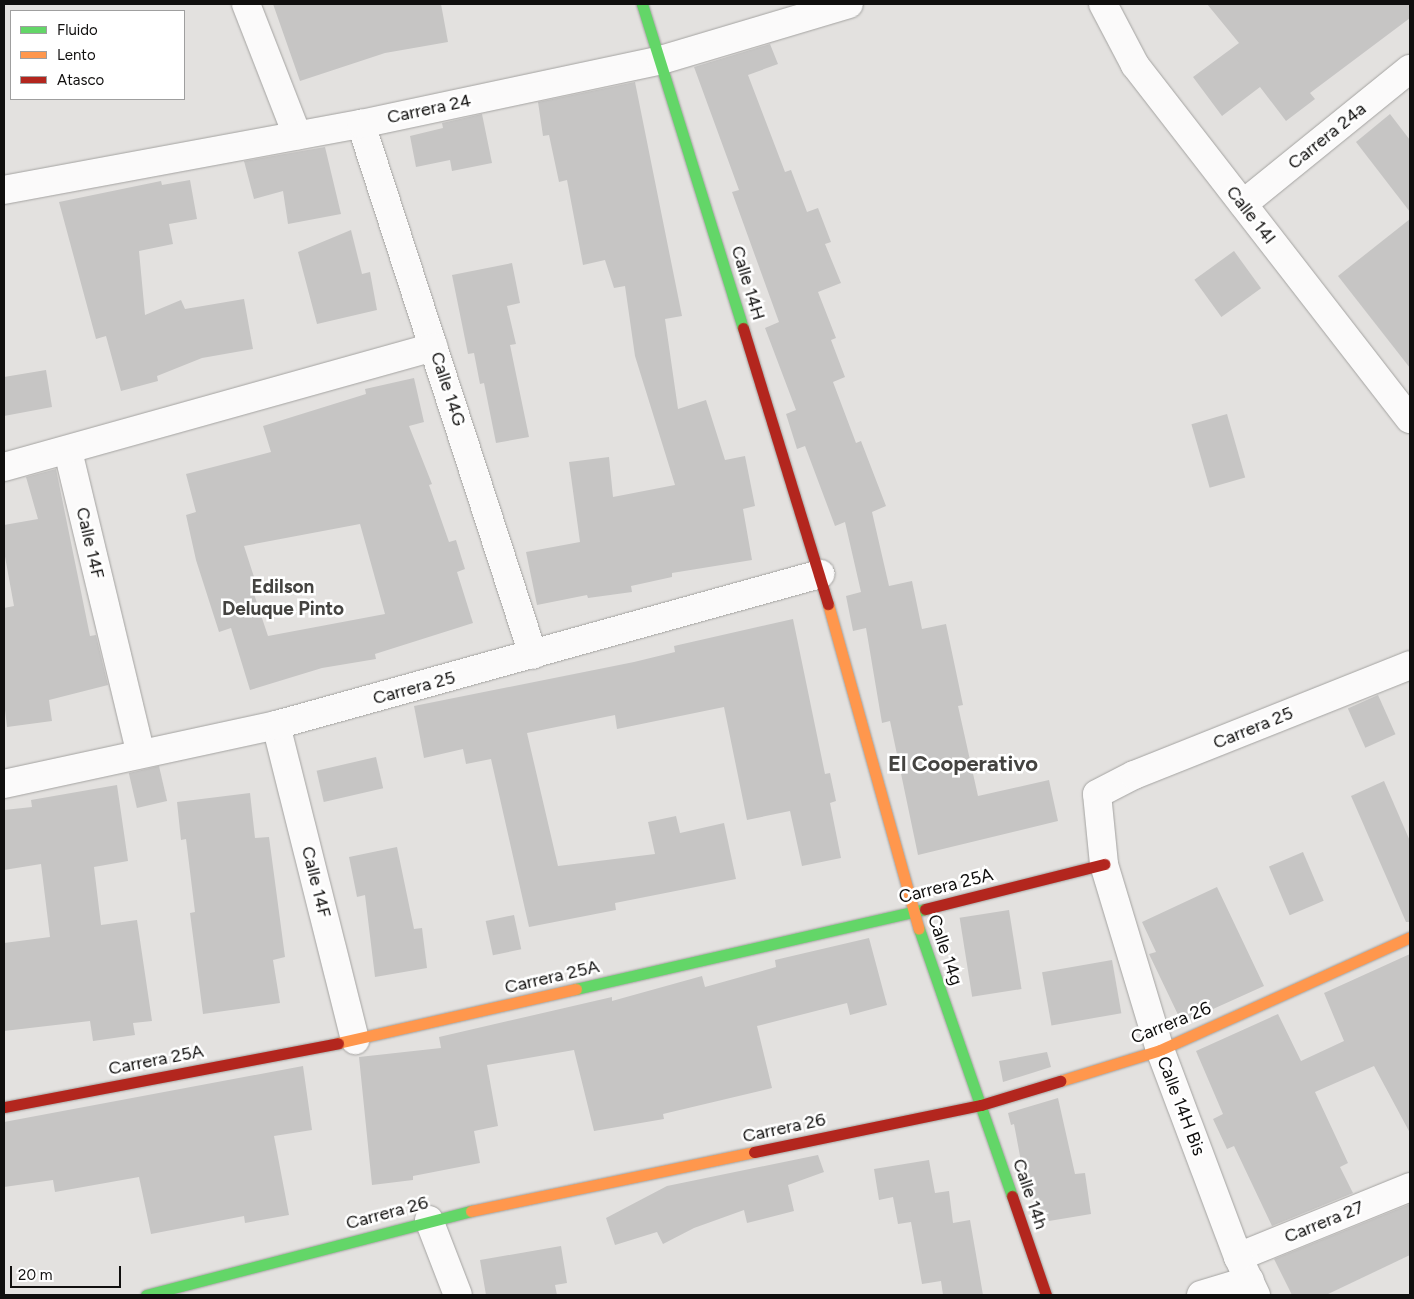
<!DOCTYPE html>
<style>
body{margin:0}
#map{position:relative;width:1414px;height:1299px;overflow:hidden;background:#e3e1df;font-family:Figtree,sans-serif}
div>[style]{position:absolute}
.building>*{inset:0;background:#c6c5c4;transform-origin:0 0}
.roads{filter:drop-shadow(0 0 1px #a4a3a1) drop-shadow(0 0 1px #a4a3a1)}
.street>*{height:28px;margin:-14px;padding:0 14px;transform-origin:14px;border-radius:14px;background:#fbfafa}
.fast>*{height:11px;margin:-5.5px;padding:0 5.5px;transform-origin:5.5px;border-radius:5.5px;background:#63d668}
.slow>*{height:11px;margin:-5.5px;padding:0 5.5px;transform-origin:5.5px;border-radius:5.5px;background:#ff974d}
.jam>*{height:11px;margin:-5.5px;padding:0 5.5px;transform-origin:5.5px;border-radius:5.5px;background:#b3261e}
span{translate:-50% -50%;white-space:nowrap;text-align:center;line-height:1.15;-webkit-text-stroke:5px #fff;paint-order:stroke}
.street-label{font-size:18px;color:#100f0e}
.neighbourhood-label{font-size:19px;color:#444340;font-weight:700}
.district-label{font-size:22px;color:#444340;font-weight:700}
.frame{position:absolute;inset:0;border:5px solid #100f0e;pointer-events:none}
.legend{position:absolute;left:10px;top:10px;width:175px;height:90px;box-sizing:border-box;background:#fff;border:1px solid #9f9f9f;margin:0;padding:6px 9px;list-style:none;font-size:15px;color:#100f0e}
.legend li{display:flex;align-items:center;gap:10px;height:25px}
.legend b{width:25px;border:1px solid #9f9f9f}
.scale{position:absolute;left:10px;top:1266px;width:111px;height:22px;box-sizing:border-box;border:2px solid #100f0e;border-top:0;padding-left:6px;font-size:15px;line-height:18px;white-space:nowrap;color:#100f0e;-webkit-text-stroke:4px #fff;paint-order:stroke}
</style>
<div id="map">
<div class="building">
<div style="clip-path:polygon(273px 4px,441px 4px,448px 42px,385px 53px,300px 81px)"></div>
<div style="clip-path:polygon(1207px 4px,1410px 4px,1410px 18px,1310px 93px,1315px 99px,1286px 121px,1260px 87px,1222px 116px,1193px 77px,1239px 43px)"></div>
<div style="clip-path:polygon(770px 44px,778px 64px,748px 75px,785px 172px,791px 170px,807px 212px,818px 208px,831px 242px,825px 244px,841px 283px,818px 292px,836px 338px,831px 340px,845px 377px,833px 382px,856px 443px,861px 441px,886px 506px,872px 512px,889px 586px,912px 581px,922px 629px,946px 624px,963px 705px,958px 706px,978px 796px,1049px 780px,1058px 821px,918px 855px,890px 721px,882px 723px,866px 628px,853px 631px,846px 596px,861px 592px,845px 522px,835px 526px,805px 446px,797px 449px,786px 414px,796px 410px,765px 328px,779px 322px,732px 192px,739px 190px,694px 67px)"></div>
<div style="clip-path:polygon(635px 82px,682px 316px,665px 319px,678px 409px,706px 400px,725px 460px,745px 456px,755px 506px,743px 509px,752px 560px,672px 573px,672px 577px,631px 586px,632px 592px,588px 598px,587px 595px,537px 605px,526px 552px,580px 542px,569px 462px,609px 457px,613px 497px,675px 485px,635px 356px,625px 286px,614px 288px,605px 260px,583px 265px,567px 180px,559px 182px,549px 135px,543px 136px,538px 102px)"></div>
<div style="clip-path:polygon(482px 114px,492px 163px,452px 171px,450px 160px,416px 167px,410px 136px,443px 128px,442px 123px)"></div>
<div style="clip-path:polygon(1390px 114px,1410px 140px,1410px 212px,1356px 142px)"></div>
<div style="clip-path:polygon(325px 147px,341px 214px,288px 224px,283px 191px,254px 199px,244px 161px)"></div>
<div style="clip-path:polygon(190px 180px,197px 219px,169px 224px,173px 244px,139px 251px,145px 315px,181px 300px,185px 309px,244px 299px,253px 349px,202px 358px,157px 376px,158px 381px,121px 391px,106px 336px,96px 339px,59px 202px,161px 181px,162px 185px)"></div>
<div style="clip-path:polygon(1410px 219px,1410px 368px,1338px 276px)"></div>
<div style="clip-path:polygon(351px 230px,362px 274px,370px 272px,377px 310px,317px 324px,298px 252px)"></div>
<div style="left:1234px;top:251px;width:46px;height:49px;rotate:54deg"></div>
<div style="clip-path:polygon(512px 263px,520px 303px,507px 306px,516px 344px,510px 345px,529px 437px,496px 443px,484px 383px,480px 384px,474px 353px,468px 354px,452px 275px)"></div>
<div style="clip-path:polygon(46px 370px,52px 407px,4px 416px,4px 377px)"></div>
<div style="clip-path:polygon(evenodd,414px 378px,424px 422px,409px 426px,432px 484px,429px 485px,449px 542px,456px 540px,465px 569px,457px 572px,473px 623px,375px 654px,376px 659px,322px 668px,250px 690px,231px 628px,219px 632px,196px 560px,186px 515px,196px 512px,186px 474px,271px 452px,263px 426px,366px 394px,365px 389px,414px 378px,360px 524px,385px 614px,268px 636px,250px 582px,255px 580px,244px 546px,360px 524px)"></div>
<div style="left:1227px;top:414px;width:66px;height:37px;rotate:74deg"></div>
<div style="clip-path:polygon(56px 469px,90px 636px,96px 635px,108px 685px,49px 700px,52px 721px,7px 727px,4px 701px,4px 608px,14px 606px,4px 551px,4px 525px,38px 519px,26px 477px)"></div>
<div style="clip-path:polygon(793px 619px,825px 774px,830px 773px,836px 801px,830px 803px,841px 858px,802px 866px,790px 811px,747px 820px,724px 707px,617px 729px,615px 715px,527px 733px,558px 866px,655px 854px,648px 822px,676px 816px,680px 833px,724px 823px,736px 879px,615px 903px,616px 910px,529px 927px,491px 759px,466px 764px,463px 749px,424px 758px,414px 706px,634px 662px,675px 652px,674px 646px)"></div>
<div style="left:1378px;top:695px;width:43px;height:33px;rotate:66deg"></div>
<div style="left:376px;top:757px;width:32px;height:61px;rotate:77deg"></div>
<div style="left:159px;top:766px;width:36px;height:31px;rotate:77deg"></div>
<div style="clip-path:polygon(1384px 781px,1410px 841px,1410px 922px,1406px 922px,1351px 796px)"></div>
<div style="clip-path:polygon(117px 785px,128px 861px,94px 867px,101px 925px,137px 920px,152px 1021px,133px 1023px,135px 1035px,93px 1041px,90px 1021px,4px 1031px,4px 943px,50px 937px,41px 864px,4px 870px,4px 810px,32px 807px,31px 800px)"></div>
<div style="clip-path:polygon(250px 793px,255px 838px,269px 837px,285px 957px,273px 960px,280px 1003px,203px 1014px,190px 913px,195px 912px,186px 839px,181px 840px,177px 802px)"></div>
<div style="clip-path:polygon(397px 847px,414px 929px,422px 928px,427px 968px,375px 977px,365px 895px,357px 897px,349px 857px)"></div>
<div style="left:1303px;top:852px;width:53px;height:37px;rotate:67deg"></div>
<div style="clip-path:polygon(1217px 887px,1264px 986px,1182px 1023px,1149px 954px,1156px 952px,1142px 922px)"></div>
<div style="left:1009px;top:910px;width:80px;height:50px;rotate:81deg"></div>
<div style="left:514px;top:915px;width:35px;height:29px;rotate:78deg"></div>
<div style="clip-path:polygon(869px 938px,887px 1005px,850px 1015px,847px 1003px,757px 1026px,772px 1088px,663px 1114px,664px 1119px,594px 1131px,574px 1050px,487px 1065px,498px 1126px,474px 1131px,480px 1163px,413px 1176px,413px 1180px,372px 1185px,359px 1057px,441px 1048px,439px 1037px,612px 997px,612px 1001px,702px 976px,705px 987px,776px 967px,775px 960px)"></div>
<div style="clip-path:polygon(1410px 954px,1410px 1133px,1374px 1066px,1315px 1092px,1348px 1163px,1340px 1167px,1353px 1193px,1272px 1226px,1234px 1146px,1227px 1149px,1213px 1119px,1223px 1114px,1196px 1051px,1278px 1014px,1301px 1061px,1344px 1041px,1324px 993px)"></div>
<div style="left:1112px;top:960px;width:54px;height:71px;rotate:80deg"></div>
<div style="clip-path:polygon(1047px 1052px,1051px 1067px,1003px 1082px,999px 1061px)"></div>
<div style="clip-path:polygon(303px 1066px,312px 1130px,274px 1136px,289px 1215px,245px 1223px,244px 1216px,151px 1234px,139px 1177px,55px 1192px,53px 1180px,4px 1187px,4px 1122px)"></div>
<div style="clip-path:polygon(1058px 1098px,1075px 1174px,1085px 1173px,1091px 1214px,1037px 1223px,1028px 1171px,1023px 1172px,1014px 1124px,1011px 1125px,1008px 1113px)"></div>
<div style="clip-path:polygon(818px 1155px,824px 1172px,788px 1185px,794px 1211px,747px 1223px,744px 1210px,694px 1228px,663px 1244px,657px 1232px,615px 1245px,606px 1218px,667px 1186px)"></div>
<div style="clip-path:polygon(929px 1160px,935px 1193px,949px 1191px,953px 1223px,970px 1220px,983px 1295px,943px 1295px,941px 1281px,922px 1284px,911px 1222px,898px 1224px,893px 1197px,879px 1200px,874px 1169px)"></div>
<div style="clip-path:polygon(1410px 1204px,1410px 1255px,1326px 1295px,1292px 1295px,1274px 1259px)"></div>
<div style="clip-path:polygon(561px 1246px,567px 1283px,555px 1285px,557px 1295px,486px 1295px,480px 1260px)"></div>
</div>
<div class="roads">
<div class="street">
<div style="left:246px;top:4px;width:141px;rotate:68.7deg"></div>
<div style="left:1103px;top:4px;width:69px;rotate:62.3deg"></div>
<div style="left:1135px;top:65px;width:448px;rotate:52.2deg"></div>
<div style="left:361px;top:124px;width:558px;rotate:72.05deg"></div>
<div style="left:4px;top:190px;width:363px;rotate:-10.5deg"></div>
<div style="left:361px;top:124px;width:307px;rotate:-12deg"></div>
<div style="left:661px;top:60px;width:196px;rotate:-16.6deg"></div>
<div style="left:1243px;top:204px;width:215px;rotate:-39deg"></div>
<div style="left:68px;top:451px;width:309px;rotate:76.5deg"></div>
<div style="left:4px;top:467px;width:446px;rotate:-15.6deg"></div>
<div style="left:276px;top:725px;width:325px;rotate:75.9deg"></div>
<div style="left:4px;top:784px;width:278px;rotate:-12.2deg"></div>
<div style="left:276px;top:725px;width:565px;rotate:-15.51deg"></div>
<div style="left:429px;top:1220px;width:80px;rotate:68.9deg"></div>
<div style="left:1238px;top:1257px;width:186px;rotate:-22.1deg"></div>
<div style="left:1201px;top:1295px;width:51px;rotate:-17deg"></div>
<div style="left:1256px;top:1295px;width:42px;rotate:-115.3deg"></div>
<div style="left:1238px;top:1257px;width:221px;rotate:-110.6deg"></div>
<div style="left:1160px;top:1050px;width:194px;rotate:-106.8deg"></div>
<div style="left:1104px;top:864px;width:70px;rotate:-95.7deg"></div>
<div style="left:1097px;top:794px;width:42px;rotate:-27.2deg"></div>
<div style="left:1134px;top:775px;width:297px;rotate:-21.7deg"></div>
</div>
<div class="fast">
<div style="left:642px;top:4px;width:339px;rotate:72.7deg"></div>
<div style="left:919px;top:929px;width:283px;rotate:70.8deg"></div>
<div style="left:576px;top:989px;width:358px;rotate:-12.9deg"></div>
<div style="left:146px;top:1295px;width:336px;rotate:-14.5deg"></div>
</div>
<div class="slow">
<div style="left:828px;top:604px;width:337px;rotate:74.4deg"></div>
<div style="left:338px;top:1043px;width:244px;rotate:-12.8deg"></div>
<div style="left:1060px;top:1081px;width:105px;rotate:-17.2deg"></div>
<div style="left:1160px;top:1050px;width:274px;rotate:-24.3deg"></div>
<div style="left:471px;top:1211px;width:289px;rotate:-11.8deg"></div>
</div>
<div class="jam">
<div style="left:743px;top:328px;width:289px;rotate:72.9deg"></div>
<div style="left:925px;top:909px;width:185px;rotate:-14.1deg"></div>
<div style="left:4px;top:1107px;width:340px;rotate:-10.8deg"></div>
<div style="left:754px;top:1152px;width:232px;rotate:-11.7deg"></div>
<div style="left:981px;top:1105px;width:83px;rotate:-16.9deg"></div>
<div style="left:1012px;top:1196px;width:105px;rotate:71deg"></div>
</div>
</div>
<div class="street-label">
<span style="left:429px;top:109px;rotate:-12deg">Carrera 24</span>
<span style="left:1327px;top:136px;rotate:-39deg">Carrera 24a</span>
<span style="left:1251px;top:215px;rotate:52deg">Calle 14I</span>
<span style="left:748px;top:283px;rotate:73deg">Calle 14H</span>
<span style="left:448px;top:389px;rotate:72deg">Calle 14G</span>
<span style="left:90px;top:543px;rotate:77deg">Calle 14F</span>
<span style="left:414px;top:688px;rotate:-15deg">Carrera 25</span>
<span style="left:1253px;top:728px;rotate:-22deg">Carrera 25</span>
<span style="left:316px;top:882px;rotate:76deg">Calle 14F</span>
<span style="left:946px;top:886px;rotate:-14deg">Carrera 25A</span>
<span style="left:945px;top:950px;rotate:71deg">Calle 14g</span>
<span style="left:552px;top:977px;rotate:-13deg">Carrera 25A</span>
<span style="left:1171px;top:1023px;rotate:-22deg">Carrera 26</span>
<span style="left:156px;top:1060px;rotate:-11deg">Carrera 25A</span>
<span style="left:1181px;top:1106px;rotate:69deg">Calle 14H Bis</span>
<span style="left:784px;top:1128px;rotate:-12deg">Carrera 26</span>
<span style="left:1030px;top:1194px;rotate:71deg">Calle 14h</span>
<span style="left:387px;top:1213px;rotate:-15deg">Carrera 26</span>
<span style="left:1324px;top:1222px;rotate:-22deg">Carrera 27</span>
</div>
<div class="neighbourhood-label">
<span style="left:283px;top:598px">Edilson<br>Deluque Pinto</span>
</div>
<div class="district-label">
<span style="left:963px;top:764px">El Cooperativo</span>
</div>
<div class="frame"></div>
<ul class="legend">
<li><b style="height:6px;background:#63d668"></b>Fluido</li>
<li><b style="height:6px;background:#ff974d"></b>Lento</li>
<li><b style="height:6px;background:#b3261e"></b>Atasco</li>
</ul>
<div class="scale">20 m</div>
</div>
